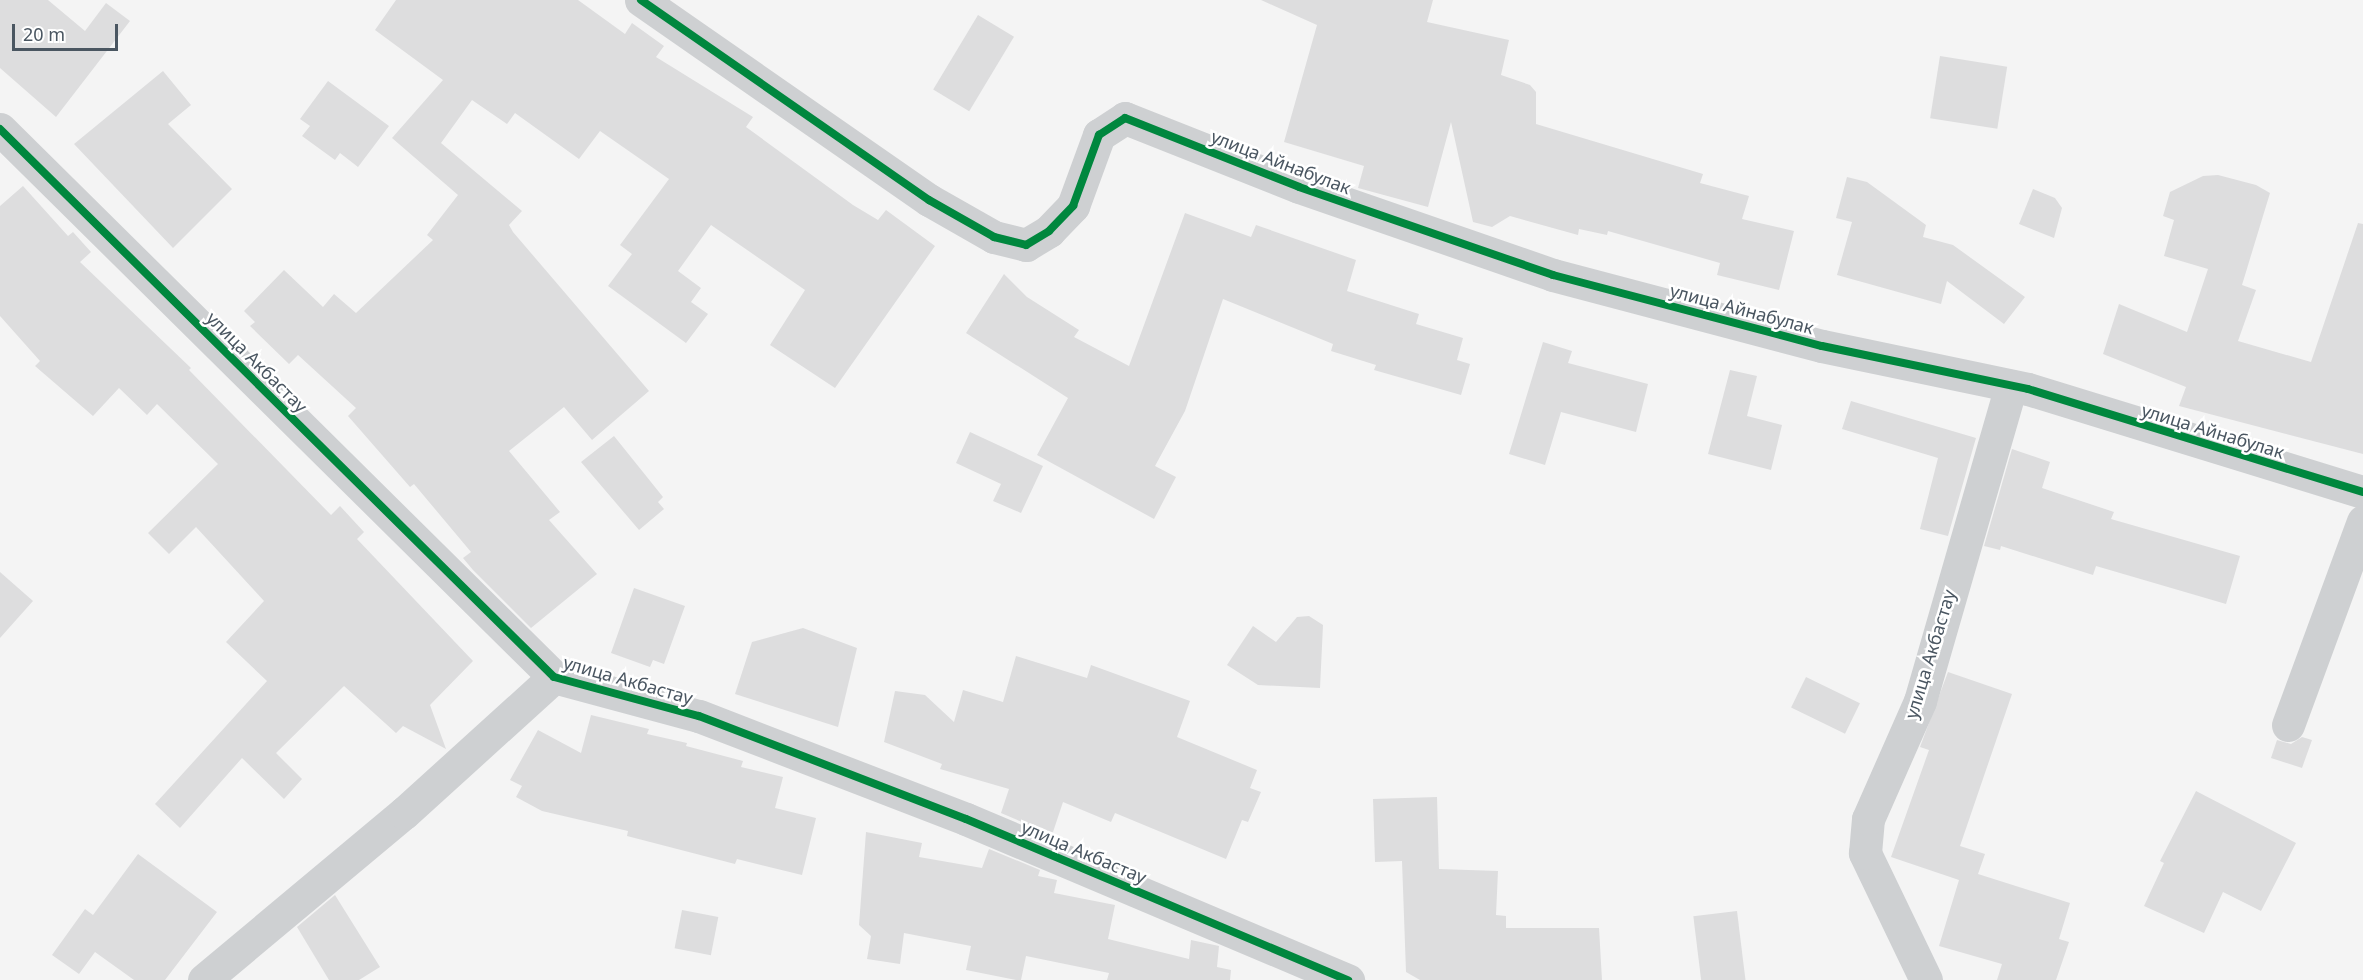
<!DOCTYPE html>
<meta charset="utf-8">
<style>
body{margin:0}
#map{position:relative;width:2363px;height:980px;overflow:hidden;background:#f4f4f4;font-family:"Noto Sans",sans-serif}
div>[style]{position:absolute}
.building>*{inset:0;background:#ddddde;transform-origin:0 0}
.minor>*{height:33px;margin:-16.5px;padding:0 16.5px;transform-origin:16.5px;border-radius:16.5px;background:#ced0d2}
.cycleway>*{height:8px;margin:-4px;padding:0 4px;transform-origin:4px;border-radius:4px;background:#00873e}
span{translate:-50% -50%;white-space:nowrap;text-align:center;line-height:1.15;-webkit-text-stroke:5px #fff;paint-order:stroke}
.street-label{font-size:18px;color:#4a5661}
.scale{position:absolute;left:12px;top:24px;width:106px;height:27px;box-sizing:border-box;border:3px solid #4a5661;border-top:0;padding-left:8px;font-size:18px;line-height:21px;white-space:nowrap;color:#4a5661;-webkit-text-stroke:4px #fff;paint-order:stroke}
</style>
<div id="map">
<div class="building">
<div style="clip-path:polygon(0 0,48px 0,85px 31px,106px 3px,130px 21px,56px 117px,0 68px)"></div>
<div style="clip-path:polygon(396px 0,578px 0,625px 34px,632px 23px,664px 46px,656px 57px,753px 117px,746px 127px,853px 205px,878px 220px,886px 210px,935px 246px,835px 388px,770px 345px,805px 290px,711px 225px,678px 271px,701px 288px,691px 302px,708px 314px,686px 343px,608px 286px,632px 254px,620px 245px,669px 179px,600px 131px,579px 159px,515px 113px,507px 124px,472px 100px,441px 143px,522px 211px,509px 225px,513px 232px,649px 391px,592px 440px,564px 407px,509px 451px,560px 512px,549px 520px,597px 574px,531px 628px,473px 570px,463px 558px,471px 552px,414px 484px,410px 487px,348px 416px,356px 408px,298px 355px,289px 364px,250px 326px,255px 322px,244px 311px,284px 270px,323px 307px,334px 294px,356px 313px,433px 240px,427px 235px,458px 195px,392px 138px,443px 80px,375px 30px)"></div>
<div style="clip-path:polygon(1261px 0,1433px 0,1427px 22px,1509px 40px,1501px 75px,1530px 85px,1536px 92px,1536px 124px,1703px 174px,1700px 183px,1749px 196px,1742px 219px,1794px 231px,1779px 290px,1717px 275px,1720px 263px,1608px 231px,1607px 235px,1579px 229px,1578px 235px,1510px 216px,1492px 227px,1473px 222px,1451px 122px,1428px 207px,1358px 188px,1364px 166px,1284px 142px,1317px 25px)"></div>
<div style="left:978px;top:15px;width:42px;height:87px;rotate:31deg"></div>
<div style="left:1940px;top:56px;width:68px;height:63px;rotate:9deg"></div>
<div style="clip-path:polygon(163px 71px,191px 105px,168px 124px,232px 189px,173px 248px,74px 144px)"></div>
<div style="clip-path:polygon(328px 81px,389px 126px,358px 167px,340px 153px,335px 160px,302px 136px,310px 126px,300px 119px)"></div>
<div style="clip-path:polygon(2218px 175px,2256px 185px,2270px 193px,2242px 285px,2256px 290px,2238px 341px,2311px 362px,2358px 223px,2363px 224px,2363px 454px,2179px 406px,2186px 387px,2103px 354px,2119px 304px,2187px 332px,2208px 269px,2164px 256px,2174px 220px,2163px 216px,2170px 192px,2203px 176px)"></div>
<div style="clip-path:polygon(1847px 177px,1867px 182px,1926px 225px,1923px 237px,1953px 245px,2025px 297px,2004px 324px,1947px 281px,1941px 304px,1837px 275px,1852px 222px,1836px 218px)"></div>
<div style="clip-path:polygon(23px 186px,68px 236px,73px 232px,91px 252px,80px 262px,191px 368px,189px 370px,331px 515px,340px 506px,364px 532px,357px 539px,473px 661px,430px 705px,446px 749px,403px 726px,396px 733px,344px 686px,276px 753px,302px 779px,284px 799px,242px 758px,180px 828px,155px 804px,267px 681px,226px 642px,264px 601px,196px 527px,169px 554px,148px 533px,218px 464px,157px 404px,147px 415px,119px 388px,93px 416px,35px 366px,40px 361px,0 316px,0 206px)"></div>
<div style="clip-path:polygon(2033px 189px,2055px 198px,2062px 208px,2054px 238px,2019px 224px)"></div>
<div style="clip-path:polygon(1185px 213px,1251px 237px,1256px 225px,1356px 260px,1347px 291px,1419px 314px,1416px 324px,1463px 338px,1457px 360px,1470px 364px,1461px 395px,1374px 370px,1376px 365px,1331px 351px,1333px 344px,1223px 299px,1185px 411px,1155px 466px,1176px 477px,1154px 519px,1037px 455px,1068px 398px,966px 333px,1004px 274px,1027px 297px,1079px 330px,1074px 337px,1129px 366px)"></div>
<div style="clip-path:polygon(1543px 342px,1572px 351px,1568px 363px,1648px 384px,1636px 432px,1561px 412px,1545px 465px,1509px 454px)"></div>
<div style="clip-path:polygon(1730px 370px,1757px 376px,1747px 416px,1782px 425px,1771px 470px,1708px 454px)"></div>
<div style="clip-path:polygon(1851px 401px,1976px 438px,1948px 536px,1920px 529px,1938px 458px,1842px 429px)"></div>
<div style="clip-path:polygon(970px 432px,1043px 466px,1021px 513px,993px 501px,1001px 484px,956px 463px)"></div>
<div style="clip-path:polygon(614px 436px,663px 497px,658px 502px,664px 509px,639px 530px,581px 462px)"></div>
<div style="clip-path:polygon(2012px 449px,2050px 462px,2042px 488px,2114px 512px,2111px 519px,2240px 556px,2226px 604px,2096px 566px,2093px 575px,2001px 546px,2000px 550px,1984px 546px)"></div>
<div style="clip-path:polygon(0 572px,33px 601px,0 638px)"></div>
<div style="clip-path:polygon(634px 588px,685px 606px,664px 664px,653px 660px,650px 667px,611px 653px)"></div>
<div style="clip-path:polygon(1309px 616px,1323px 625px,1320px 688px,1258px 685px,1227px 665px,1253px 626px,1276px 642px,1297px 617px)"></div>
<div style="clip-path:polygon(803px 628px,857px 648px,838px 727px,735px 694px,752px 642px)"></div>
<div style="clip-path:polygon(1016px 656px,1087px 678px,1091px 665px,1190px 701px,1177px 737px,1257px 770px,1250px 788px,1261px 792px,1248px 822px,1242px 820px,1226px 859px,1115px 813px,1111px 822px,1063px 802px,1052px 835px,1001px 813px,1009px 789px,940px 769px,942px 764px,884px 742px,895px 691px,925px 695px,954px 722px,963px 690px,1003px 702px)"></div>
<div style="clip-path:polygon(1948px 672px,2012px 694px,1960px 846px,1985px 854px,1978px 874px,2070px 903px,2059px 939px,2069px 942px,2056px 980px,1997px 980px,2002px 964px,1939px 946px,1959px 880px,1891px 857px,1929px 750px,1920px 747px)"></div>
<div style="left:1806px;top:677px;width:60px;height:34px;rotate:26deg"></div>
<div style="clip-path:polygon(591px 715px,649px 729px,647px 734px,687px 743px,686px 746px,743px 761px,741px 767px,783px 777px,775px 808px,816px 818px,802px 875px,737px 859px,735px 864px,627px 836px,628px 831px,542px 811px,516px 797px,522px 786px,510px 780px,538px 730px,581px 753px)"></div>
<div style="clip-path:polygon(2302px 737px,2312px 740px,2302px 768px,2271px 758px,2277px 740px,2291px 744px)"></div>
<div style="clip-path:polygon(2196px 791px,2296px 843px,2261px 911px,2223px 892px,2204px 933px,2144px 906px,2164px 863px,2160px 861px)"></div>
<div style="clip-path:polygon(1437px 797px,1439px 869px,1498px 871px,1496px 915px,1506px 916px,1506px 928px,1599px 928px,1602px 980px,1420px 980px,1406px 972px,1402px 861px,1375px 862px,1373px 799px)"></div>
<div style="clip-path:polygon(866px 832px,922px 843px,919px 857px,982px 868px,989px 849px,1040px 870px,1038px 876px,1057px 880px,1054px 893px,1115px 905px,1108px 939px,1189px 959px,1191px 940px,1219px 946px,1217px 967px,1231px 970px,1230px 980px,1107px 980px,1109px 973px,1026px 956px,1021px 980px,1016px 980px,966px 970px,971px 946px,904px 933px,900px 964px,867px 959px,871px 936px,859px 925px)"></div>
<div style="clip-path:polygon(138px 854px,217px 912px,165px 980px,134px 980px,95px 952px,79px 974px,52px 955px,85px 909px,93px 915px)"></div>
<div style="clip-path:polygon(335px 895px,380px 967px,359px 980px,329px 980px,297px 927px)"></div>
<div style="left:682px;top:910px;width:37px;height:39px;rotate:11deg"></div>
<div style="left:1737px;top:911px;width:70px;height:44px;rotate:83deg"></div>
</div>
<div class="minor">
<div style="left:641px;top:0;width:351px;rotate:34.8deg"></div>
<div style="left:929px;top:200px;width:75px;rotate:29.6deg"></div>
<div style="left:994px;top:237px;width:33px;rotate:14deg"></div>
<div style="left:1026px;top:245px;width:27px;rotate:-31deg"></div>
<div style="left:1049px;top:231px;width:35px;rotate:-46deg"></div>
<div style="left:1073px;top:206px;width:76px;rotate:-69.9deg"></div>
<div style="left:1099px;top:135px;width:31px;rotate:-33deg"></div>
<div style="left:1125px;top:118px;width:187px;rotate:21.6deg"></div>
<div style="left:1299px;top:187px;width:269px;rotate:19.1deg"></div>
<div style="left:1553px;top:275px;width:278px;rotate:14.8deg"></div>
<div style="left:1822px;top:346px;width:210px;rotate:11.8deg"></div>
<div style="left:2028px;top:389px;width:350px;rotate:17.1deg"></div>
<div style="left:0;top:129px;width:779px;rotate:44.69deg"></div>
<div style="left:554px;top:677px;width:150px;rotate:15.1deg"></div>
<div style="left:699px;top:716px;width:286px;rotate:21.1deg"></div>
<div style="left:966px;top:819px;width:415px;rotate:22.9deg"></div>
<div style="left:2288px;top:725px;width:217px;rotate:-69.8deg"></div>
<div style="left:204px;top:980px;width:261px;rotate:-39.9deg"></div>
<div style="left:404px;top:813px;width:202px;rotate:-42.2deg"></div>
<div style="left:1926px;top:980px;width:141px;rotate:-115.7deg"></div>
<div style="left:1865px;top:853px;width:34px;rotate:-85deg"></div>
<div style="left:1868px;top:819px;width:129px;rotate:-66.2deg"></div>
<div style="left:1920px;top:701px;width:328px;rotate:-73.9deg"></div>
</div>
<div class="cycleway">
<div style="left:641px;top:0;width:351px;rotate:34.8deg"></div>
<div style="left:929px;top:200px;width:75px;rotate:29.6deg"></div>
<div style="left:994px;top:237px;width:33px;rotate:14deg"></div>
<div style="left:1026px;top:245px;width:27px;rotate:-31deg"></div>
<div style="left:1049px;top:231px;width:35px;rotate:-46deg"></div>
<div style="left:1073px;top:206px;width:76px;rotate:-69.9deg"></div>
<div style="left:1099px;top:135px;width:31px;rotate:-33deg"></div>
<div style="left:1125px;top:118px;width:187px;rotate:21.6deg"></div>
<div style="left:1299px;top:187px;width:269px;rotate:19.1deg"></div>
<div style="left:1553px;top:275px;width:278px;rotate:14.8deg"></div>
<div style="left:1822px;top:346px;width:210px;rotate:11.8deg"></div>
<div style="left:2028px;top:389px;width:350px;rotate:17.1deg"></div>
<div style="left:0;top:129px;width:779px;rotate:44.69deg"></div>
<div style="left:554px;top:677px;width:150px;rotate:15.1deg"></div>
<div style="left:699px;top:716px;width:286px;rotate:21.1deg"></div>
<div style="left:966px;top:819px;width:415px;rotate:22.9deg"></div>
</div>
<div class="street-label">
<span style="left:1281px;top:162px;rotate:21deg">улица Айнабулак</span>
<span style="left:1742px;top:309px;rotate:15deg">улица Айнабулак</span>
<span style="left:257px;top:362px;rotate:45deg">улица Акбастау</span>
<span style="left:2213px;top:431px;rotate:17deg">улица Айнабулак</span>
<span style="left:1930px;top:654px;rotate:-73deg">улица Акбастау</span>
<span style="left:628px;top:680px;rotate:16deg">улица Акбастау</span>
<span style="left:1084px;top:852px;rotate:23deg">улица Акбастау</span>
</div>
<div class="scale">20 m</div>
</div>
